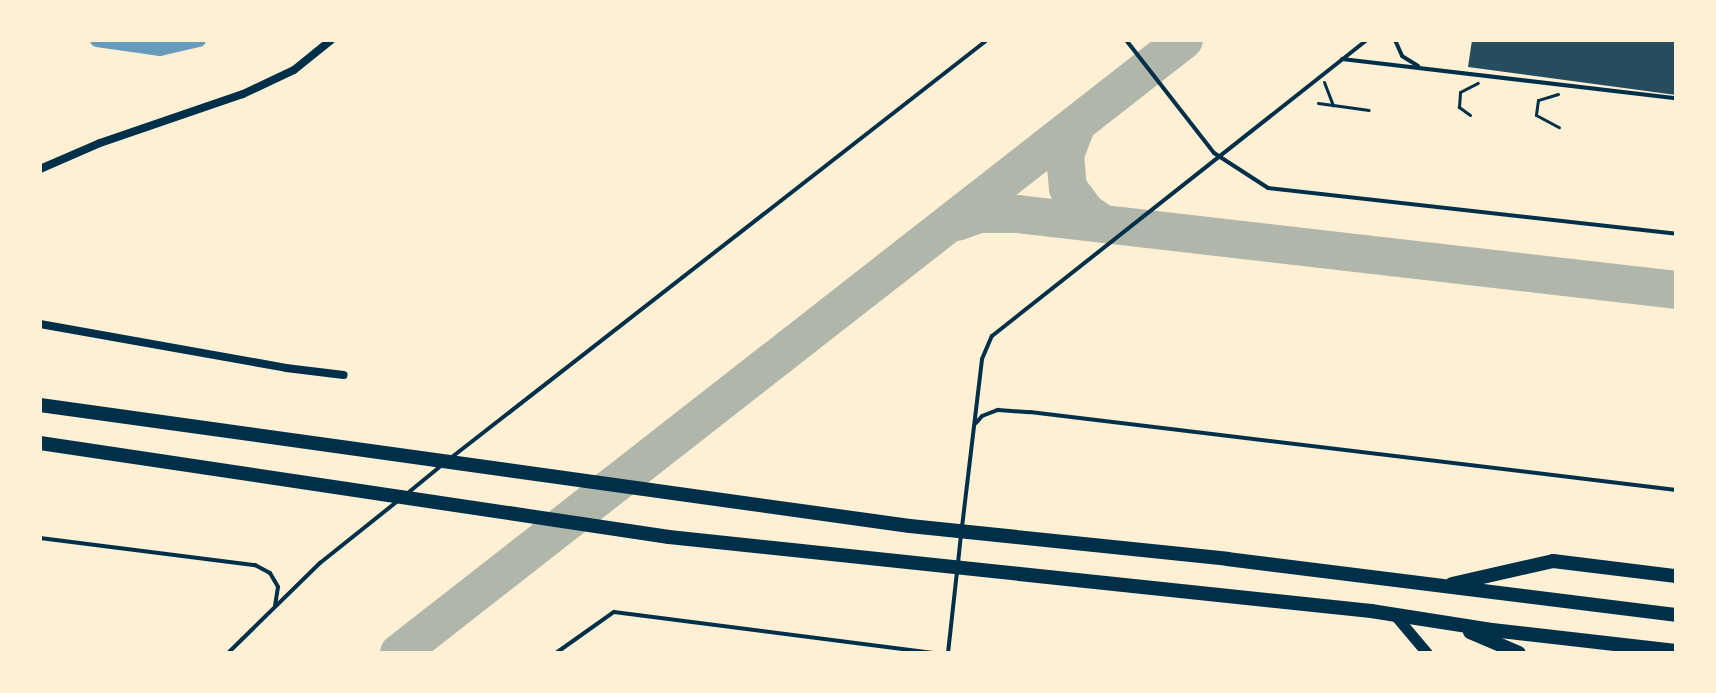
<!DOCTYPE html>
<style>
body{margin:0}
#map{position:relative;width:1716px;height:693px;overflow:hidden;background:#fdf0d5;font-family:Roboto,sans-serif}
div>[style]{position:absolute}
.canal>*{height:14px;margin:-7px;padding:0 7px;transform-origin:7px;border-radius:7px;background:#669bbc}
.taxiway>*{height:38px;margin:-19px;padding:0 19px;transform-origin:19px;border-radius:19px;background:#b1b6ab}
.building>*{inset:0;background:#264d5e}
.path>*{height:3px;margin:-1.5px;padding:0 1.5px;transform-origin:1.5px;border-radius:1.5px;background:#003049}
.service>*{height:4px;margin:-2px;padding:0 2px;transform-origin:2px;border-radius:2px;background:#003049}
.minor>*{height:8px;margin:-4px;padding:0 4px;transform-origin:4px;border-radius:4px;background:#003049}
.tertiary>*{height:11px;margin:-5.5px;padding:0 5.5px;transform-origin:5.5px;border-radius:5.5px;background:#003049}
.primary>*{height:14px;margin:-7px;padding:0 7px;transform-origin:7px;border-radius:7px;background:#003049}
span{translate:-50% -50%;white-space:nowrap;text-align:center;line-height:1.15;-webkit-text-stroke:6px #fdf0d5;paint-order:stroke}
.frame{position:absolute;inset:0;border:42px solid #fdf0d5;pointer-events:none}
</style>
<div id="map">
<div class="canal">
<div style="left:97px;top:40px;width:64px;rotate:8.1deg"></div>
<div style="left:160px;top:49px;width:40px;rotate:-13deg"></div>
</div>
<div class="taxiway">
<div style="left:1077px;top:124px;width:33px;rotate:111deg"></div>
<div style="left:1065px;top:155px;width:33px;rotate:85deg"></div>
<div style="left:1068px;top:188px;width:30px;rotate:53deg"></div>
<div style="left:1086px;top:212px;width:21px;rotate:35deg"></div>
<div style="left:957px;top:222px;width:23px;rotate:-20deg"></div>
<div style="left:979px;top:214px;width:39px"></div>
<div style="left:1018px;top:214px;width:662px;rotate:6.59deg"></div>
<div style="left:399px;top:653px;width:996px;rotate:-37.99deg"></div>
</div>
<div class="building">
<div style="clip-path:polygon(1472px 40px,1676px 40px,1676px 95px,1468px 67px)"></div>
</div>
<div class="path">
<div style="left:1324px;top:82px;width:25px;rotate:69deg"></div>
<div style="left:1333px;top:105px;width:36px;rotate:8deg"></div>
<div style="left:1558px;top:94px;width:21px;rotate:163deg"></div>
<div style="left:1538px;top:100px;width:15px;rotate:98deg"></div>
<div style="left:1536px;top:115px;width:26px;rotate:28deg"></div>
<div style="left:1318px;top:103px;width:15px;rotate:8deg"></div>
<div style="left:1470px;top:115px;width:14px;rotate:-144deg"></div>
<div style="left:1459px;top:107px;width:15px;rotate:-86deg"></div>
<div style="left:1460px;top:92px;width:20px;rotate:-27deg"></div>
</div>
<div class="service">
<div style="left:1126px;top:40px;width:143px;rotate:52.1deg"></div>
<div style="left:1214px;top:153px;width:64px;rotate:32.9deg"></div>
<div style="left:1268px;top:188px;width:411px;rotate:6.4deg"></div>
<div style="left:1395px;top:40px;width:17px;rotate:66deg"></div>
<div style="left:1402px;top:56px;width:19px;rotate:32deg"></div>
<div style="left:1342px;top:59px;width:336px;rotate:6.7deg"></div>
<div style="left:976px;top:423px;width:9px;rotate:-49deg"></div>
<div style="left:982px;top:416px;width:17px;rotate:-21deg"></div>
<div style="left:998px;top:410px;width:32px;rotate:4deg"></div>
<div style="left:1030px;top:412px;width:651px;rotate:6.88deg"></div>
<div style="left:452px;top:457px;width:678px;rotate:-37.93deg"></div>
<div style="left:409px;top:492px;width:43px;rotate:-39.3deg"></div>
<div style="left:962px;top:527px;width:169px;rotate:-83.2deg"></div>
<div style="left:982px;top:359px;width:25px;rotate:-67deg"></div>
<div style="left:992px;top:336px;width:478px;rotate:-38.3deg"></div>
<div style="left:40px;top:538px;width:217px;rotate:7.2deg"></div>
<div style="left:255px;top:565px;width:17px;rotate:28deg"></div>
<div style="left:270px;top:573px;width:16px;rotate:60deg"></div>
<div style="left:278px;top:587px;width:19px;rotate:99deg"></div>
<div style="left:958px;top:563px;width:27px;rotate:-84deg"></div>
<div style="left:228px;top:653px;width:129px;rotate:-44.4deg"></div>
<div style="left:320px;top:563px;width:101px;rotate:-38.6deg"></div>
<div style="left:556px;top:653px;width:71px;rotate:-35.3deg"></div>
<div style="left:614px;top:612px;width:324px;rotate:7.3deg"></div>
<div style="left:948px;top:653px;width:81px;rotate:-83.7deg"></div>
</div>
<div class="minor">
<div style="left:40px;top:169px;width:65px;rotate:-23.4deg"></div>
<div style="left:100px;top:143px;width:151px;rotate:-18.9deg"></div>
<div style="left:243px;top:94px;width:56px;rotate:-25.2deg"></div>
<div style="left:294px;top:70px;width:48px;rotate:-39deg"></div>
<div style="left:40px;top:324px;width:250px;rotate:10.1deg"></div>
<div style="left:286px;top:368px;width:58px;rotate:6.9deg"></div>
</div>
<div class="tertiary">
<div style="left:1394px;top:614px;width:51px;rotate:49.8deg"></div>
</div>
<div class="primary">
<div style="left:40px;top:405px;width:878px;rotate:7.92deg"></div>
<div style="left:910px;top:526px;width:319px;rotate:5.9deg"></div>
<div style="left:1227px;top:559px;width:452px;rotate:7.1deg"></div>
<div style="left:40px;top:443px;width:636px;rotate:8.5deg"></div>
<div style="left:669px;top:537px;width:706px;rotate:6.02deg"></div>
<div style="left:1371px;top:611px;width:122px;rotate:8.9deg"></div>
<div style="left:1492px;top:630px;width:185px;rotate:6.5deg"></div>
<div style="left:1452px;top:584px;width:104px;rotate:-12.8deg"></div>
<div style="left:1553px;top:561px;width:124px;rotate:7deg"></div>
<div style="left:1470px;top:632px;width:53px;rotate:23.2deg"></div>
</div>
<div class="frame"></div>
</div>
